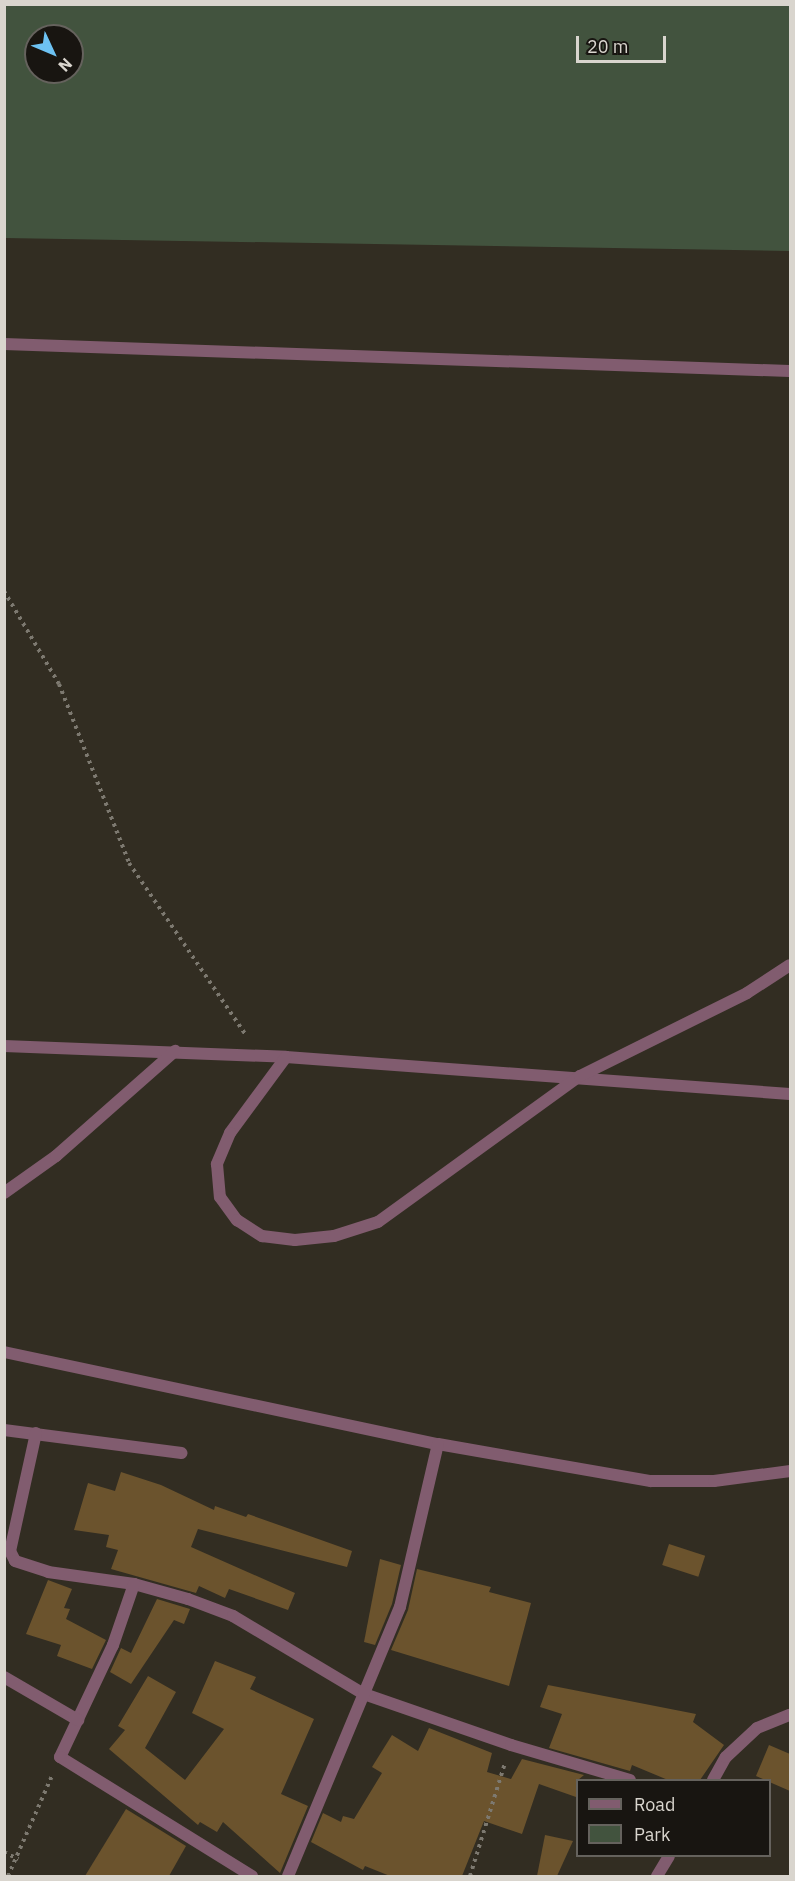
<!DOCTYPE html>
<style>
body{margin:0}
#map{position:relative;width:795px;height:1881px;overflow:hidden;background:#322d22;font-family:"IBM Plex Sans",sans-serif}
div>[style]{position:absolute}
.green>*{inset:0;background:#42533e}
.building>*{inset:0;background:#6b532d;transform-origin:0 0}
.path>*{height:4px;margin-top:-2px;transform-origin:0;background:repeating-linear-gradient(90deg,#7d7970 0 3px,transparent 0 7.5px)}
.lane>*{height:12px;margin:-6px;padding:0 6px;transform-origin:6px;border-radius:6px;background:#815c6f}
.street>*{height:12px;margin:-6px;padding:0 6px;transform-origin:6px;border-radius:6px;background:#815c6f}
span{translate:-50% -50%;white-space:nowrap;text-align:center;line-height:1.15;-webkit-text-stroke:4.5px #181511;paint-order:stroke}
.frame{position:absolute;inset:0;border:6px solid #d9d5ce;pointer-events:none}
.legend{position:absolute;left:576px;top:1779px;width:195px;height:78px;box-sizing:border-box;background:#181511;border:2px solid #65625d;margin:0;padding:8px 10px;list-style:none;font-size:18px;color:#d9d5ce}
.legend li{display:flex;align-items:center;gap:12px;height:30px}
.legend b{width:30px;border:2px solid #65625d}
.north{position:absolute;left:24px;top:24px;width:60px;height:60px;box-sizing:border-box;background:#181511;border:2px solid #65625d;border-radius:50%;rotate:134deg;font-size:16px;font-weight:700;line-height:24px;text-align:center;color:#d9d5ce}
.north::after{content:'';display:block;margin:auto;width:21px;height:27px;background:#6dc2f3;clip-path:polygon(50% 0,100% 100%,50% 72%,0 100%)}
.scale{position:absolute;left:576px;top:36px;width:90px;height:27px;box-sizing:border-box;border:3px solid #d9d5ce;border-top:0;padding-left:8px;font-size:18px;line-height:21px;white-space:nowrap;color:#d9d5ce;-webkit-text-stroke:4px #181511;paint-order:stroke}
</style>
<div id="map">
<div class="green">
<div style="clip-path:polygon(evenodd,5px 4px,790px 5px,790px 251px,5px 238px,5px 4px,36px 36px,72px 36px,72px 72px,36px 72px,36px 36px)"></div>
</div>
<div class="building">
<div style="clip-path:polygon(121px 1472px,161px 1485px,214px 1510px,215px 1506px,246px 1517px,248px 1514px,352px 1551px,347px 1567px,198px 1529px,191px 1547px,295px 1593px,288px 1610px,229px 1589px,225px 1598px,199px 1586px,196px 1593px,111px 1569px,118px 1550px,106px 1547px,109px 1535px,74px 1530px,88px 1483px,115px 1491px)"></div>
<div style="left:669px;top:1544px;width:38px;height:22px;rotate:18deg"></div>
<div style="clip-path:polygon(380px 1559px,401px 1565px,392px 1604px,375px 1645px,364px 1642px)"></div>
<div style="clip-path:polygon(417px 1569px,491px 1587px,489px 1592px,531px 1603px,509px 1686px,391px 1650px,408px 1610px)"></div>
<div style="clip-path:polygon(48px 1580px,72px 1589px,64px 1608px,70px 1609px,66px 1619px,106px 1640px,92px 1669px,57px 1656px,61px 1645px,26px 1634px)"></div>
<div style="clip-path:polygon(157px 1599px,190px 1609px,184px 1624px,174px 1620px,131px 1684px,110px 1672px,121px 1648px,131px 1653px)"></div>
<div style="clip-path:polygon(215px 1661px,256px 1677px,250px 1689px,314px 1719px,281px 1794px,308px 1806px,280px 1873px,223px 1822px,217px 1832px,200px 1822px,198px 1825px,109px 1749px,125px 1730px,118px 1726px,148px 1676px,176px 1692px,145px 1748px,185px 1780px,224px 1729px,192px 1713px)"></div>
<div style="clip-path:polygon(548px 1685px,696px 1714px,693px 1722px,724px 1745px,700px 1780px,668px 1780px,632px 1765px,630px 1771px,549px 1748px,562px 1714px,540px 1707px)"></div>
<div style="clip-path:polygon(429px 1728px,492px 1753px,487px 1772px,511px 1779px,522px 1759px,584px 1775px,578px 1780px,576px 1797px,539px 1784px,522px 1834px,484px 1821px,462px 1876px,390px 1876px,365px 1866px,363px 1870px,311px 1842px,323px 1813px,341px 1822px,343px 1816px,354px 1819px,382px 1773px,372px 1767px,392px 1735px,418px 1751px)"></div>
<div style="clip-path:polygon(769px 1745px,790px 1754px,790px 1791px,756px 1776px)"></div>
<div style="clip-path:polygon(126px 1809px,186px 1846px,169px 1876px,85px 1876px)"></div>
<div style="clip-path:polygon(545px 1835px,573px 1841px,557px 1876px,537px 1876px)"></div>
</div>
<div class="path">
<div style="left:4px;top:591px;width:108px;rotate:59.4deg"></div>
<div style="left:59px;top:684px;width:192px;rotate:68.6deg"></div>
<div style="left:129px;top:863px;width:208px;rotate:55.8deg"></div>
<div style="left:4px;top:1852px;width:16px;rotate:27deg"></div>
<div style="left:8px;top:1876px;width:109px;rotate:-66.3deg"></div>
<div style="left:470px;top:1876px;width:118px;rotate:-72.8deg"></div>
</div>
<div class="lane">
<div style="left:4px;top:1046px;width:282px;rotate:2.2deg"></div>
<div style="left:286px;top:1057px;width:505px;rotate:4.2deg"></div>
<div style="left:286px;top:1057px;width:94px;rotate:126.4deg"></div>
<div style="left:230px;top:1133px;width:34px;rotate:113deg"></div>
<div style="left:217px;top:1164px;width:33px;rotate:85deg"></div>
<div style="left:220px;top:1197px;width:29px;rotate:54deg"></div>
<div style="left:237px;top:1220px;width:30px;rotate:33deg"></div>
<div style="left:262px;top:1236px;width:33px;rotate:7deg"></div>
<div style="left:295px;top:1240px;width:39px;rotate:-6deg"></div>
<div style="left:334px;top:1236px;width:46px;rotate:-17.7deg"></div>
<div style="left:378px;top:1222px;width:249px;rotate:-35.9deg"></div>
<div style="left:580px;top:1076px;width:186px;rotate:-26.4deg"></div>
<div style="left:747px;top:993px;width:51px;rotate:-33.1deg"></div>
<div style="left:4px;top:1193px;width:64px;rotate:-35.4deg"></div>
<div style="left:56px;top:1156px;width:159px;rotate:-41.4deg"></div>
</div>
<div class="street">
<div style="left:4px;top:344px;width:786px;rotate:1.97deg"></div>
<div style="left:4px;top:1352px;width:444px;rotate:12deg"></div>
<div style="left:438px;top:1444px;width:216px;rotate:9.9deg"></div>
<div style="left:651px;top:1481px;width:63px"></div>
<div style="left:714px;top:1481px;width:77px;rotate:-7.5deg"></div>
<div style="left:4px;top:1430px;width:179px;rotate:7.4deg"></div>
<div style="left:36px;top:1433px;width:121px;rotate:102.4deg"></div>
<div style="left:10px;top:1551px;width:11px;rotate:63deg"></div>
<div style="left:15px;top:1561px;width:35px;rotate:18deg"></div>
<div style="left:48px;top:1572px;width:87px;rotate:7.9deg"></div>
<div style="left:134px;top:1584px;width:56px;rotate:15.5deg"></div>
<div style="left:188px;top:1599px;width:48px;rotate:20.7deg"></div>
<div style="left:233px;top:1616px;width:152px;rotate:30.8deg"></div>
<div style="left:364px;top:1694px;width:156px;rotate:19.1deg"></div>
<div style="left:511px;top:1745px;width:124px;rotate:16.4deg"></div>
<div style="left:134px;top:1584px;width:65px;rotate:109deg"></div>
<div style="left:113px;top:1645px;width:124px;rotate:115.3deg"></div>
<div style="left:60px;top:1757px;width:226px;rotate:31.8deg"></div>
<div style="left:4px;top:1677px;width:86px;rotate:30.2deg"></div>
<div style="left:713px;top:1780px;width:26px;rotate:-61deg"></div>
<div style="left:726px;top:1757px;width:42px;rotate:-43.1deg"></div>
<div style="left:757px;top:1728px;width:35px;rotate:-22deg"></div>
<div style="left:288px;top:1876px;width:291px;rotate:-67.4deg"></div>
<div style="left:400px;top:1607px;width:167px;rotate:-76.9deg"></div>
<div style="left:657px;top:1876px;width:23px;rotate:-59deg"></div>
</div>
<div class="frame"></div>
<ul class="legend">
<li><b style="height:8px;background:#815c6f"></b>Road</li>
<li><b style="height:16px;background:#42533e"></b>Park</li>
</ul>
<div class="north">N</div>
<div class="scale">20 m</div>
</div>
